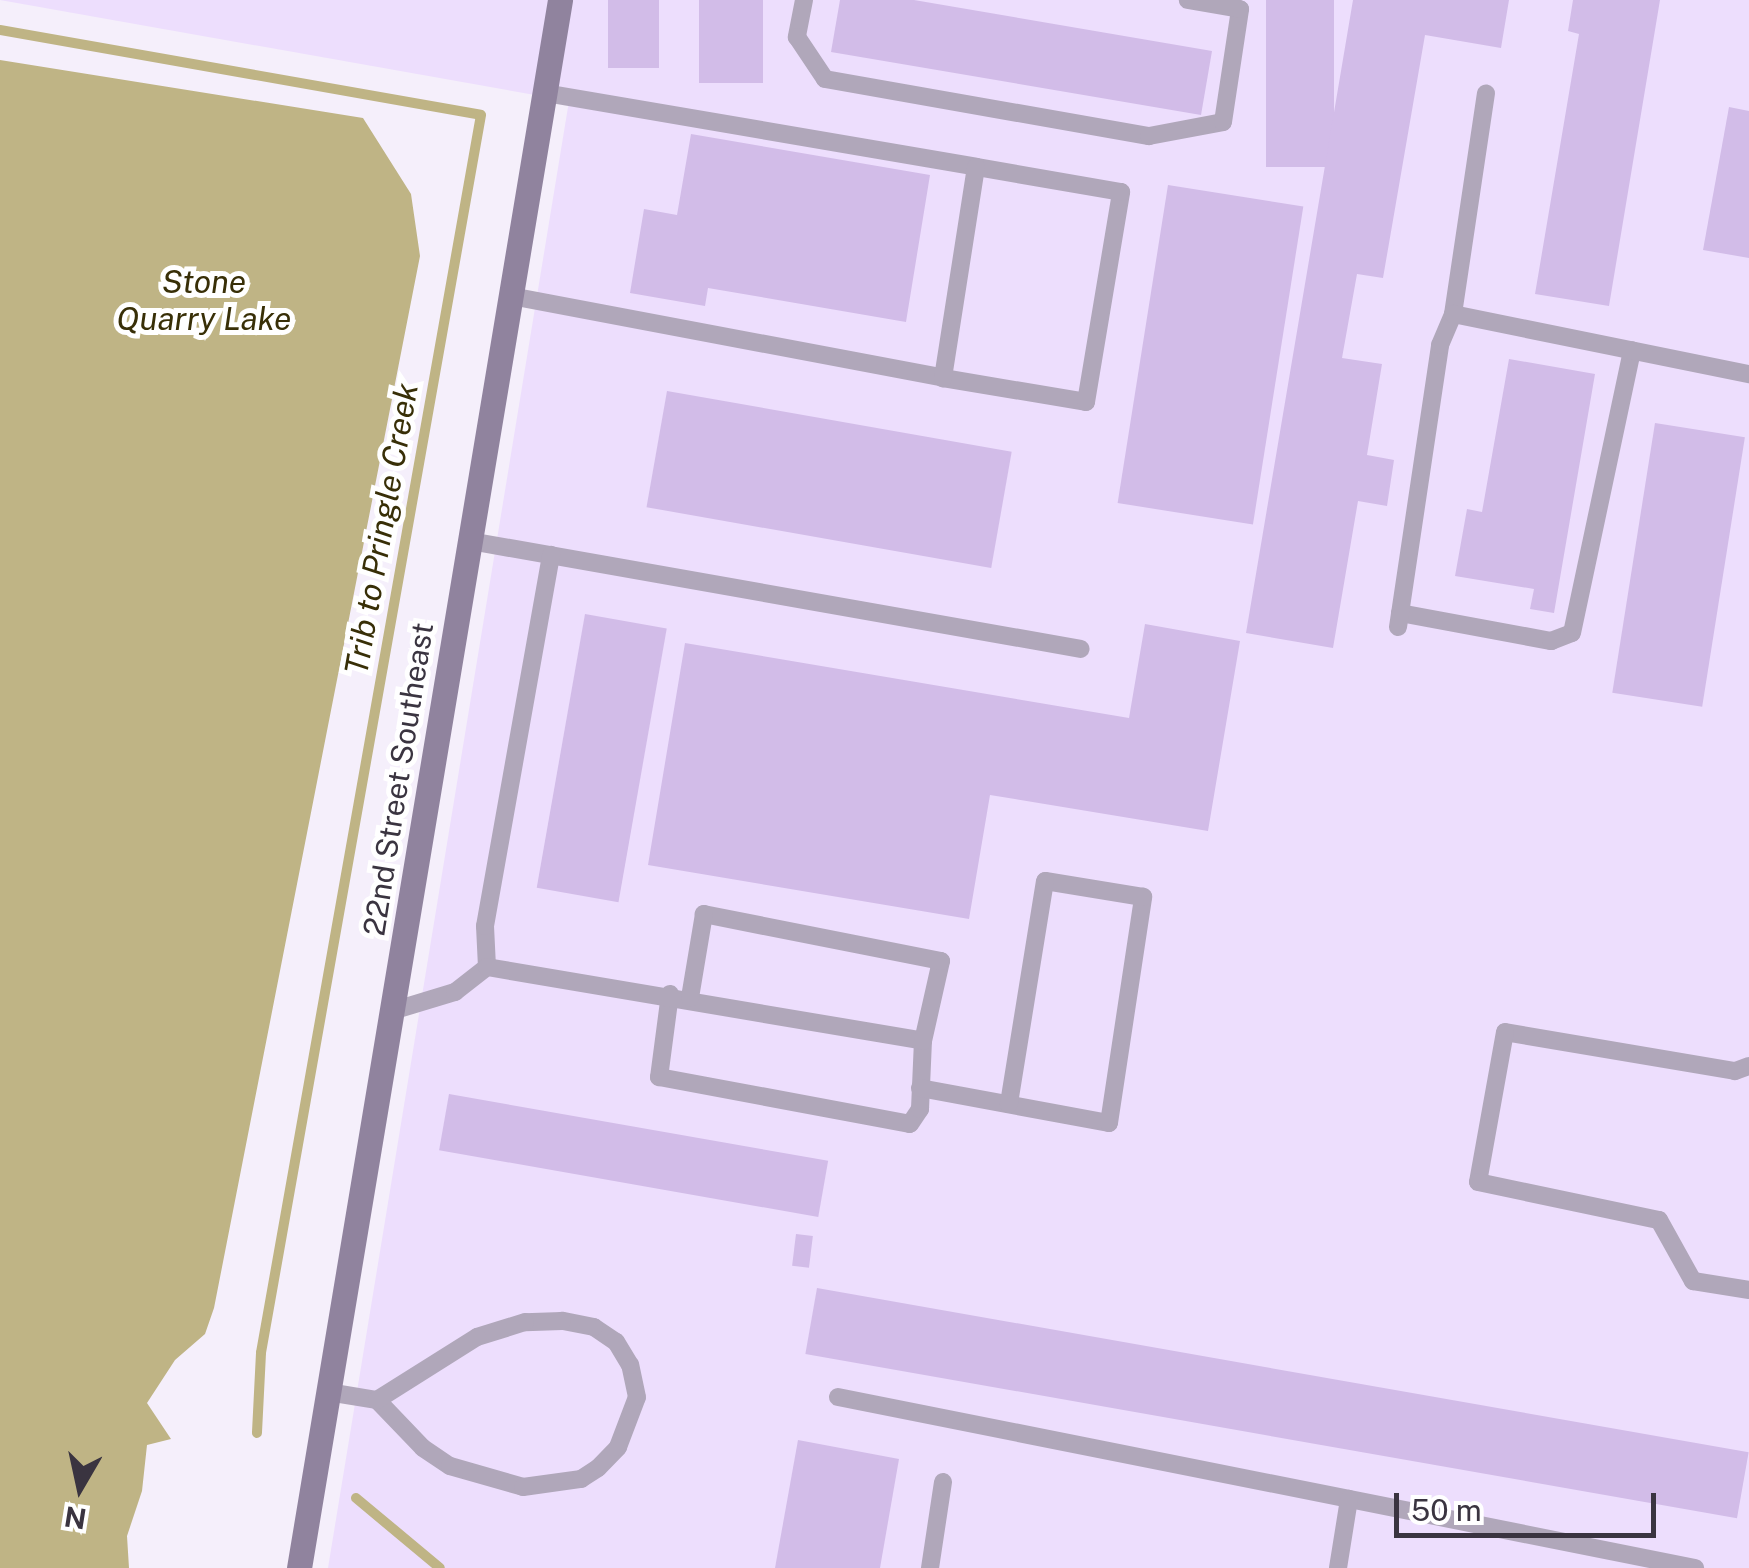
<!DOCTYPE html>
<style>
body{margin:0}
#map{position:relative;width:1749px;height:1568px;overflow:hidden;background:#f5effb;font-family:"Public Sans",sans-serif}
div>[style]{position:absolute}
.built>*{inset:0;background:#eddefd}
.water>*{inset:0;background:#bfb485}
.stream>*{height:10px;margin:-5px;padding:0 5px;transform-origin:5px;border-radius:5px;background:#bfb485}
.building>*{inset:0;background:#d2bce8;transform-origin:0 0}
.lane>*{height:18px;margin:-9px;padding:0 9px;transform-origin:9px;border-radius:9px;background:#b0a7ba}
.secondary>*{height:25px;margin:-12.5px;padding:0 12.5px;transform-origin:12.5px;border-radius:12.5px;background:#90839e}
span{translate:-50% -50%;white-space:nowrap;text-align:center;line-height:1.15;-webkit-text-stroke:10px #fff;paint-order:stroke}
.street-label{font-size:30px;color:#3a3440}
.water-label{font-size:32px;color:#382f07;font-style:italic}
.north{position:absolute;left:30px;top:1438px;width:100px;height:100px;-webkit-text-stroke:8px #fff;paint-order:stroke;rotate:189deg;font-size:28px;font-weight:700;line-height:40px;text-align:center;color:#3a3440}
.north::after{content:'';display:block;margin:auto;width:35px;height:45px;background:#3a3440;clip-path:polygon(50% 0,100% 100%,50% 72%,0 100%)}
.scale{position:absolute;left:1394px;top:1493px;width:262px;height:45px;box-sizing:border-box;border:5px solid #3a3440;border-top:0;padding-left:12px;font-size:30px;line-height:35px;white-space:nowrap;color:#3a3440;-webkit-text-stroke:8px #fff;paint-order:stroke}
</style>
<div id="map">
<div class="built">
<div style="clip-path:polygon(0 0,1749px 0,1749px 1568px,328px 1568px,569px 101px)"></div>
</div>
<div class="water">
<div style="clip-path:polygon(0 60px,363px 118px,411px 194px,420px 256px,214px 1308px,205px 1334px,175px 1360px,147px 1403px,171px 1439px,147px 1445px,142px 1491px,127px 1536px,129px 1568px,0 1568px)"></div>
</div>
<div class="stream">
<div style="left:0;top:30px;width:488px;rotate:10deg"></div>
<div style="left:481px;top:115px;width:1257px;rotate:100.08deg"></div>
<div style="left:261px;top:1353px;width:80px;rotate:92.9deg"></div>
<div style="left:356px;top:1498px;width:109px;rotate:39.8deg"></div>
</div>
<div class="building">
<div style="left:608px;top:0;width:51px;height:68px"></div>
<div style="left:699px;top:0;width:64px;height:83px"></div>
<div style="clip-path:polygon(840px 0,914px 0,1212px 51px,1201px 115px,831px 52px)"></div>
<div style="left:1266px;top:0;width:68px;height:167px"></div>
<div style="clip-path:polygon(1353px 0,1509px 0,1501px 48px,1425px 35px,1383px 278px,1357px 274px,1342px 358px,1382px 364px,1367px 455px,1394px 460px,1387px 506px,1358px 501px,1333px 648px,1246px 633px)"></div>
<div style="clip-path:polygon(1573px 0,1660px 0,1609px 306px,1535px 294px,1579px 34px,1568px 31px)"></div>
<div style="clip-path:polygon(1729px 107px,1749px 111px,1749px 258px,1703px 250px)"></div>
<div style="clip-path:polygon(691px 134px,930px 175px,906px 322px,708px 288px,705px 306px,630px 293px,644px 209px,677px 215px)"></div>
<div style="left:1168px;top:185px;width:137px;height:322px;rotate:9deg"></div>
<div style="clip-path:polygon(1509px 359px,1595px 374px,1554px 613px,1530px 609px,1534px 589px,1455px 576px,1467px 509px,1482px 512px)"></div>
<div style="left:667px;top:391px;width:350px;height:118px;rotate:10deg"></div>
<div style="left:1655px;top:423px;width:91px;height:273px;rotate:9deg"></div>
<div style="left:585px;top:614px;width:83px;height:278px;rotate:10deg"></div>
<div style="clip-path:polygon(1145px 624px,1240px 641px,1208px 831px,990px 795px,969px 919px,648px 865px,685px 643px,1129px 718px)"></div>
<div style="left:449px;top:1094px;width:385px;height:57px;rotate:10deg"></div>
<div style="left:796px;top:1234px;width:17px;height:32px;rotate:7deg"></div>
<div style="left:817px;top:1288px;width:946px;height:67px;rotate:10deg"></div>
<div style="clip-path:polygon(798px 1440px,899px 1459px,880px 1568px,775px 1568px)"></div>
</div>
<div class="lane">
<div style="left:804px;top:0;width:38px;rotate:101deg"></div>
<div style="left:797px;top:37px;width:50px;rotate:56.3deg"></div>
<div style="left:825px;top:79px;width:329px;rotate:10deg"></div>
<div style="left:1149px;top:136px;width:75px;rotate:-10.7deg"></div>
<div style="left:1223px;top:122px;width:114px;rotate:-81.4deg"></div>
<div style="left:1240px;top:9px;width:53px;rotate:-170.2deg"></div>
<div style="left:545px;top:93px;width:437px;rotate:9.7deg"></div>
<div style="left:511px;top:296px;width:440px;rotate:10.7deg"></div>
<div style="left:943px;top:378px;width:145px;rotate:9.5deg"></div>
<div style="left:1086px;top:402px;width:213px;rotate:-80.5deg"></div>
<div style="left:1121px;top:192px;width:147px;rotate:-170.2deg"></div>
<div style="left:976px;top:167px;width:214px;rotate:98.9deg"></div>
<div style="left:1453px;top:314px;width:223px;rotate:-81.5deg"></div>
<div style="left:470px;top:541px;width:620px;rotate:10.02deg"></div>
<div style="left:1400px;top:613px;width:154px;rotate:10.5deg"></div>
<div style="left:1551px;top:641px;width:22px;rotate:-21deg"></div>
<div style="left:1572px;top:633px;width:289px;rotate:-78deg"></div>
<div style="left:1398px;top:627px;width:285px;rotate:-81.5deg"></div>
<div style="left:1440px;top:345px;width:34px;rotate:-67deg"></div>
<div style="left:1453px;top:314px;width:302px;rotate:11.5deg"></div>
<div style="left:487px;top:967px;width:41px;rotate:-92.8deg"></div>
<div style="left:485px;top:926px;width:377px;rotate:-79.9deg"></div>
<div style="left:670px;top:994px;width:84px;rotate:97.5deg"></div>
<div style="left:659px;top:1077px;width:255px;rotate:10.6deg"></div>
<div style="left:910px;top:1124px;width:18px;rotate:-56deg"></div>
<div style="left:920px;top:1109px;width:68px;rotate:-87.5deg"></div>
<div style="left:392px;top:1011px;width:66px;rotate:-16.8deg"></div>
<div style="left:455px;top:992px;width:41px;rotate:-38deg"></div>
<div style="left:487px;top:967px;width:442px;rotate:9.6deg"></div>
<div style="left:923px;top:1041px;width:82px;rotate:-77.3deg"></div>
<div style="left:941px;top:961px;width:242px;rotate:-168.8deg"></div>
<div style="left:704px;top:914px;width:85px;rotate:99.5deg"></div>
<div style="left:1749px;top:1066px;width:15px;rotate:160deg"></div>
<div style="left:1735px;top:1071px;width:233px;rotate:-170.4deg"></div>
<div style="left:1505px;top:1032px;width:152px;rotate:100.2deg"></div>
<div style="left:1478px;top:1182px;width:185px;rotate:11.9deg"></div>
<div style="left:1659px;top:1220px;width:70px;rotate:60.9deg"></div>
<div style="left:1693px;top:1281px;width:57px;rotate:9.1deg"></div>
<div style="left:920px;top:1088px;width:192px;rotate:10.5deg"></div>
<div style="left:1109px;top:1123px;width:229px;rotate:-81.4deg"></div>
<div style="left:1143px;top:897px;width:99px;rotate:-170.7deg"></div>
<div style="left:1045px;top:881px;width:226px;rotate:99.2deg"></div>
<div style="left:328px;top:1392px;width:50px;rotate:9.3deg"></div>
<div style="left:377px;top:1400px;width:66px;rotate:46.2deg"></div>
<div style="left:423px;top:1448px;width:32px;rotate:34deg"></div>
<div style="left:450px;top:1466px;width:76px;rotate:16deg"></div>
<div style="left:523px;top:1487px;width:59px;rotate:-7.9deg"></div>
<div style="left:581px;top:1479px;width:20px;rotate:-33deg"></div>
<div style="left:598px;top:1468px;width:29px;rotate:-46deg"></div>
<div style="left:618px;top:1447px;width:53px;rotate:-69.2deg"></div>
<div style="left:637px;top:1397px;width:33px;rotate:-102deg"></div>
<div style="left:630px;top:1365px;width:27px;rotate:-121deg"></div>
<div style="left:616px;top:1342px;width:27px;rotate:-146deg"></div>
<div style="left:594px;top:1327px;width:33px;rotate:-169deg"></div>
<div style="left:562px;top:1321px;width:37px;rotate:178deg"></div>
<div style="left:525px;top:1322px;width:50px;rotate:162.6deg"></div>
<div style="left:477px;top:1337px;width:118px;rotate:147.8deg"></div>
<div style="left:838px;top:1397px;width:874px;rotate:11.28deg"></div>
<div style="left:930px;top:1568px;width:87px;rotate:-81.4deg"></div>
<div style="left:1338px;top:1568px;width:70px;rotate:-80.9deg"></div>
</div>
<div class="secondary">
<div style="left:299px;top:1568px;width:1590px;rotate:-80.55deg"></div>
</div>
<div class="street-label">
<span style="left:398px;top:779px;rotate:-81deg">22nd Street Southeast</span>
</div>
<div class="water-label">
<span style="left:204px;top:301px">Stone<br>Quarry Lake</span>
<span style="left:382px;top:529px;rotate:-80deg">Trib to Pringle Creek</span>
</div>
<div class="north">N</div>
<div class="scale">50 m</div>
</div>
